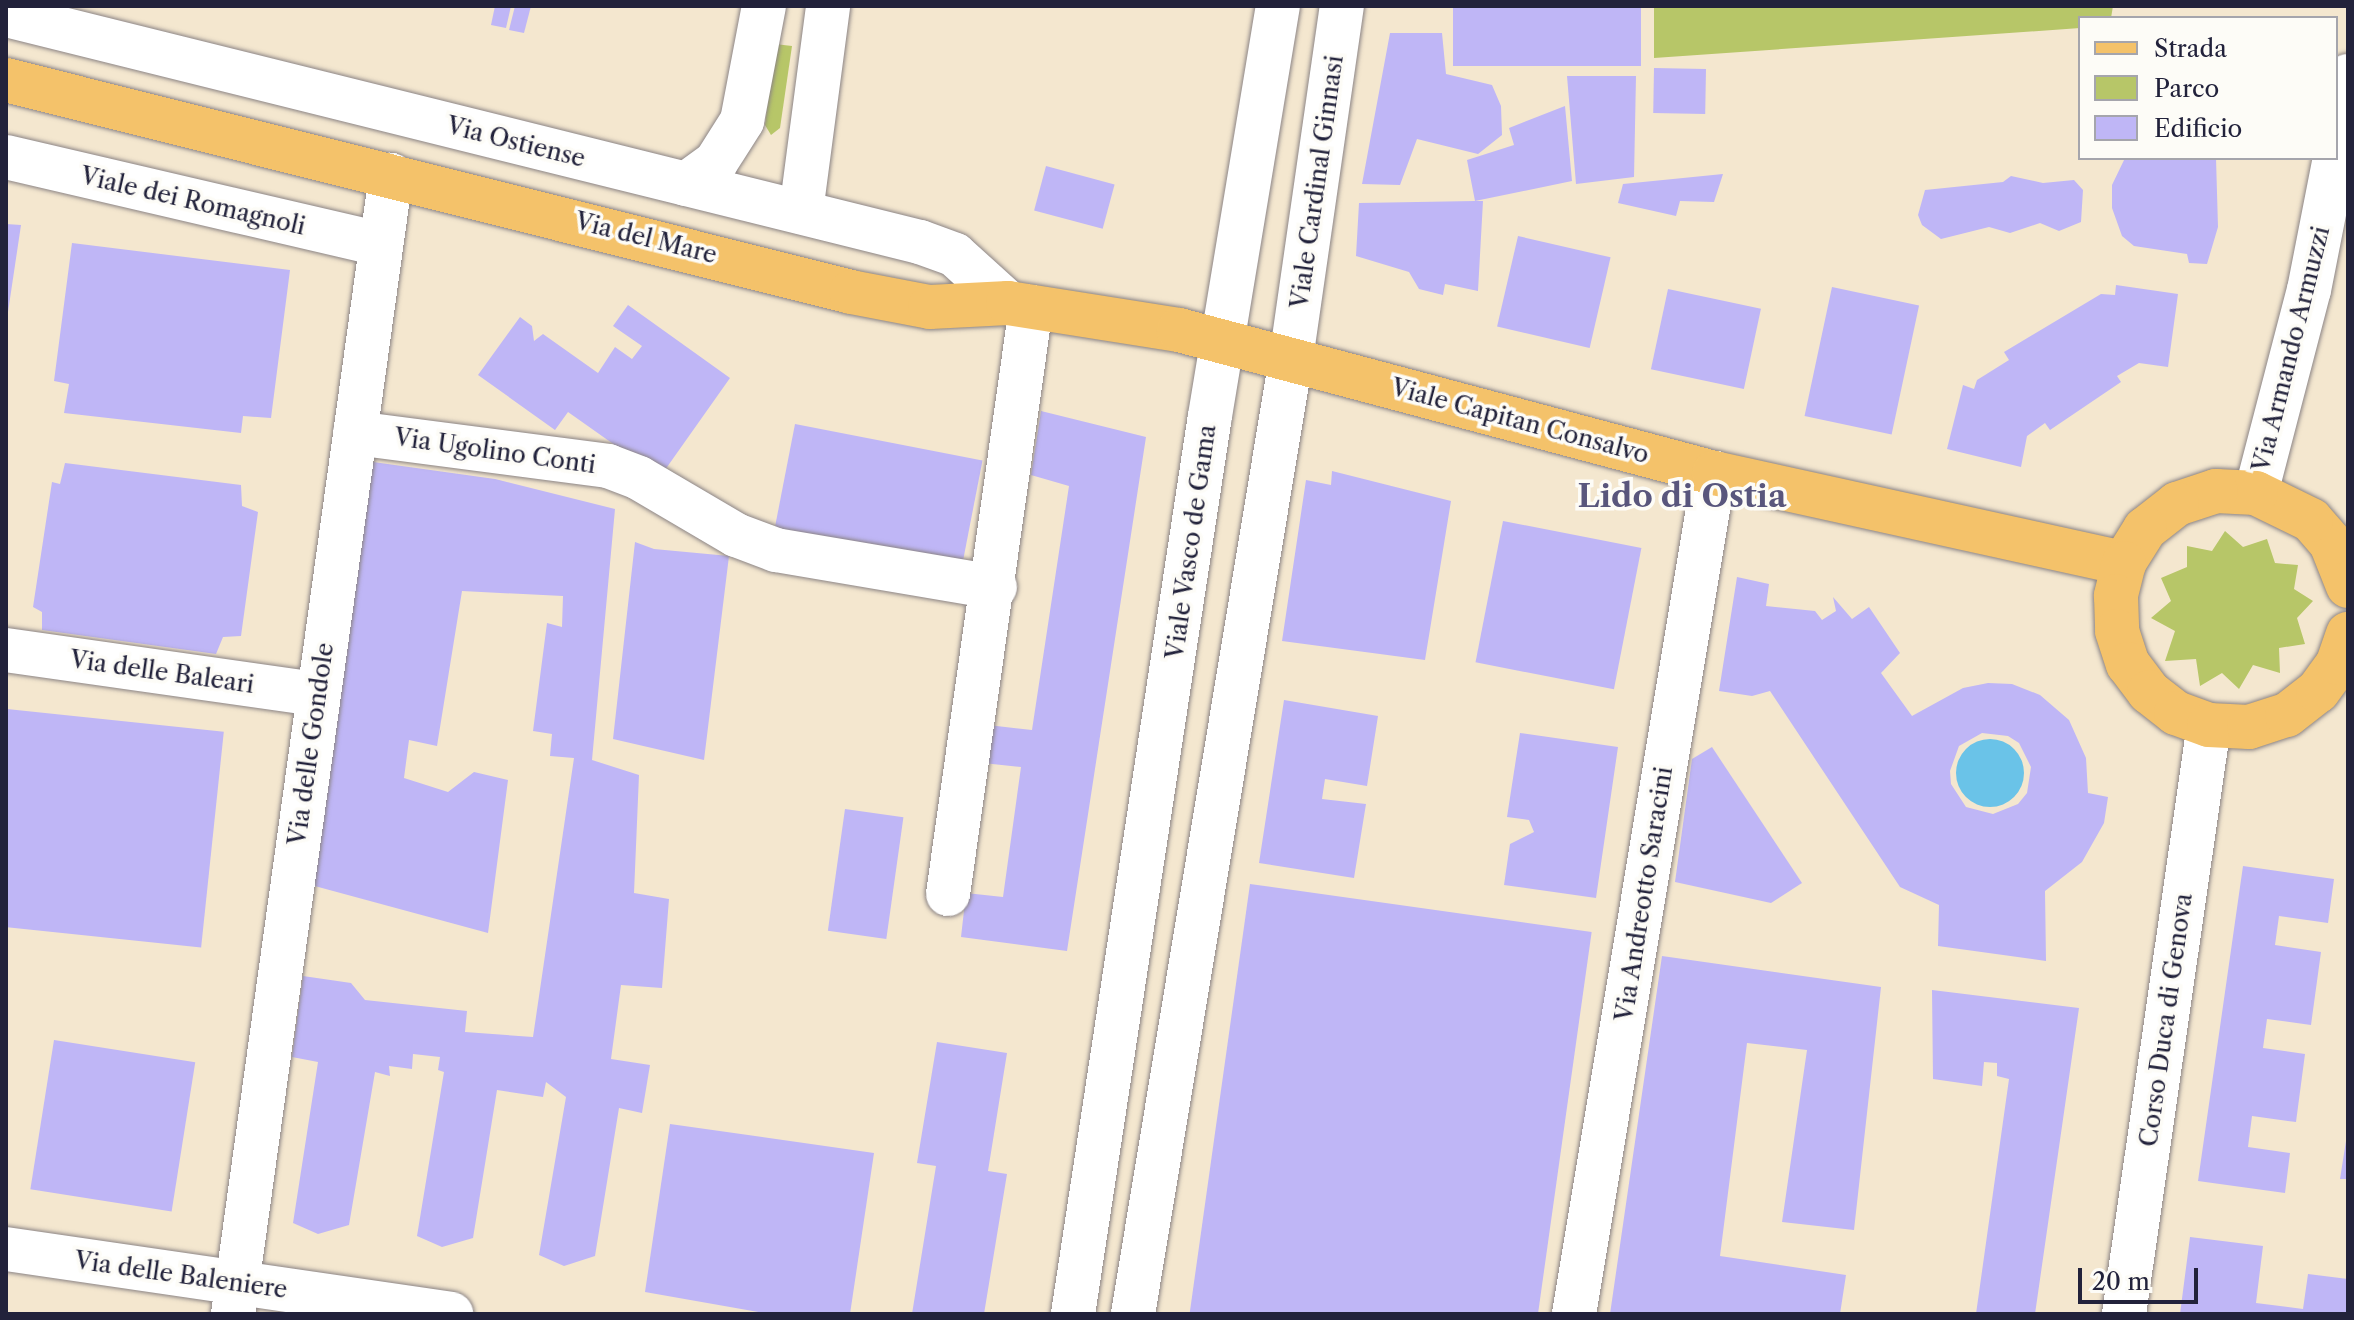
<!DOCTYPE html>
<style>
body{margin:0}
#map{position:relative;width:2354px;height:1320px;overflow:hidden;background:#f4e7cf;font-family:"Libre Caslon Text",serif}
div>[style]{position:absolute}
.green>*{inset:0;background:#b7c668}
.water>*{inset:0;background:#6ac3e8}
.round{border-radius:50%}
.building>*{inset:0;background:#bfb6f6;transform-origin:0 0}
.roads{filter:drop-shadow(0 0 2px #8b8485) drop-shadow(0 0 2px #8b8485)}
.minor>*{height:44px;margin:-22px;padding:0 22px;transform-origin:22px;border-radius:22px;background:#fff}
.major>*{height:44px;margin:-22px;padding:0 22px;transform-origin:22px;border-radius:22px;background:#f4c26a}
span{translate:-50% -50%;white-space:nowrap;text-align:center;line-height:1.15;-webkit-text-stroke:7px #fdfcf7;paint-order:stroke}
.street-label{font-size:24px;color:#22223b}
.district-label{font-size:32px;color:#59567c;font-weight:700}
.frame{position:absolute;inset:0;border:8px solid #22223b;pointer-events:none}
.legend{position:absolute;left:2078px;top:16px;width:260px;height:144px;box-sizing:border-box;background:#fdfcf7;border:2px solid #a5a5ac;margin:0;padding:10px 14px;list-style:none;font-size:24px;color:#22223b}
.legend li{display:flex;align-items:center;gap:16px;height:40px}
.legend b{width:40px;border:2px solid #a5a5ac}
.scale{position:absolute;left:2078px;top:1268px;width:120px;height:36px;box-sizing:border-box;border:4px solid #22223b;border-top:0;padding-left:10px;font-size:24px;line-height:28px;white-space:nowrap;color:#22223b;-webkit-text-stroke:6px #fdfcf7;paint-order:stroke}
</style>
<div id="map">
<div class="green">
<div style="clip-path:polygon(1654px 6px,2113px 6px,2111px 18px,2080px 18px,2080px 28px,1654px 58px)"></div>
<div style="clip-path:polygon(775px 44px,792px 46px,780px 128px,771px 135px,765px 125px)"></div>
<div style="clip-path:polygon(2225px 531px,2243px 547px,2267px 539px,2275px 563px,2298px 565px,2294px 589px,2313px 601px,2297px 618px,2305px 644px,2279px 648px,2280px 673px,2253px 665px,2239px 689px,2222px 673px,2200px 686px,2196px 659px,2165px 661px,2175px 631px,2151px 618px,2171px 601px,2161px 578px,2187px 567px,2187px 546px,2212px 551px)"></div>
</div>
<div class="water">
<div class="round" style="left:1956px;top:739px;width:68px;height:68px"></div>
</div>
<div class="building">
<div style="clip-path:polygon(495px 6px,511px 6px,506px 28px,491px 25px)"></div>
<div style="clip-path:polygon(515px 6px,531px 6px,524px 33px,509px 30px)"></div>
<div style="left:1453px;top:6px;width:188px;height:60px"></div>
<div style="clip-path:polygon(1390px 33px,1442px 33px,1446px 74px,1492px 85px,1501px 106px,1502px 135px,1478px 154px,1417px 139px,1400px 185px,1362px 184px)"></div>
<div style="left:1654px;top:68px;width:52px;height:45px;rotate:1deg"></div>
<div style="clip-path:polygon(1567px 76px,1636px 76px,1634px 177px,1576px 184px)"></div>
<div style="clip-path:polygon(1565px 106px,1572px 181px,1475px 201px,1483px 201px,1478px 291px,1445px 284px,1443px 295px,1419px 289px,1409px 272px,1356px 256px,1359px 203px,1475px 201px,1467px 160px,1514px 145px,1509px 128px)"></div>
<div style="clip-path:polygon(2125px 158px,2216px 158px,2218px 227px,2207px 264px,2189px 263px,2187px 254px,2134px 246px,2122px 236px,2112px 208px,2112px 185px)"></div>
<div style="left:1046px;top:166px;width:71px;height:46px;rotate:15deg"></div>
<div style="clip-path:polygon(1723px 174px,1714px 202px,1680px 201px,1676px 216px,1618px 203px,1623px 184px)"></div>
<div style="clip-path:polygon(2011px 176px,2043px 183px,2074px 180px,2083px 190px,2081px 222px,2059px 231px,2040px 223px,2010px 233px,1989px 227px,1941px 239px,1922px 225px,1918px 215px,1925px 190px,2003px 182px)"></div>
<div style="clip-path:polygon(6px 224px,21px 225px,8px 312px,6px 312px)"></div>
<div style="left:1518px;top:236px;width:95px;height:93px;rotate:13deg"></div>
<div style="clip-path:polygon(72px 243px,290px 270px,271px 418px,243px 416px,241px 433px,64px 413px,69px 384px,54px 381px)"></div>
<div style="clip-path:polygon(2116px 285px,2178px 294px,2168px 367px,2139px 363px,2117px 376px,2121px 382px,2050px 430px,2045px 423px,2027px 436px,2021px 467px,1947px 449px,1963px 385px,1974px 389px,1977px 380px,2009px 360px,2004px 352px,2101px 294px,2115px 295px)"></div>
<div style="left:1832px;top:287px;width:89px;height:132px;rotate:12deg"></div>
<div style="left:1668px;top:289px;width:95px;height:82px;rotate:12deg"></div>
<div style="clip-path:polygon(628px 305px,730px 378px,660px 477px,568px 412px,555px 430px,478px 375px,520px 317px,532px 326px,534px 341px,543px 334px,598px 373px,615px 347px,632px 359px,642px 346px,613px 326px)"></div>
<div style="clip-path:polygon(1041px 411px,1146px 437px,1067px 951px,961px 937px,966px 893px,1003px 897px,1021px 767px,983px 763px,988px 725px,1032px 730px,1069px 486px,1031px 475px)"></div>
<div style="left:795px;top:424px;width:191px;height:107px;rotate:11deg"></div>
<div style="clip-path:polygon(366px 461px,495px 479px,615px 509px,592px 760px,639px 775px,634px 893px,669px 899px,662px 988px,621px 985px,611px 1059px,650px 1065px,642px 1113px,619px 1108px,595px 1256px,564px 1266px,539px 1255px,566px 1097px,546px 1082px,543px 1097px,497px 1090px,473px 1238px,442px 1247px,417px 1236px,444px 1072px,438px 1070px,440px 1057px,413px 1054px,412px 1069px,389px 1066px,390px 1076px,375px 1072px,349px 1225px,318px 1234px,293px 1223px,318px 1062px,292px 1057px,303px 976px,351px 983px,365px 1000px,467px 1011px,465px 1032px,533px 1037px,574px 758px,550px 756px,552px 734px,533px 731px,547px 623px,562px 627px,563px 596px,462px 591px,437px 746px,409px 740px,404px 778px,448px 792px,474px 772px,508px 780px,488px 933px,311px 885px)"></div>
<div style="clip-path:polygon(65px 463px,241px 485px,242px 506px,258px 512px,241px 636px,223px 637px,216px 654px,42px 630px,42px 612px,33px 607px,52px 482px,60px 484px)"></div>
<div style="clip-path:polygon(1332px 471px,1451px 501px,1425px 660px,1282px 641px,1306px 480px,1331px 485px)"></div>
<div style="left:1503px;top:521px;width:141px;height:144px;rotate:11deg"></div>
<div style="clip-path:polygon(635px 542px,654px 549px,729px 556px,704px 760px,613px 739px)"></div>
<div style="clip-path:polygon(evenodd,1737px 577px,1769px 584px,1766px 606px,1815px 611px,1822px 620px,1836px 611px,1833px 597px,1852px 619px,1869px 607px,1900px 653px,1881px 673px,1912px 716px,1963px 688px,1988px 683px,2012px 684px,2040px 695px,2069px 720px,2086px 758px,2088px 793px,2108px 797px,2104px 823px,2082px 862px,2045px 891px,2046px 961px,1938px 946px,1939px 905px,1900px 887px,1770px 691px,1752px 696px,1719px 691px,1737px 577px,1982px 733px,2008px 736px,2019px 743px,2031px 767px,2027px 793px,2018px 804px,1993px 814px,1966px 807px,1951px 784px,1950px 771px,1959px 746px,1982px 733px)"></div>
<div style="clip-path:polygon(1284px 700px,1378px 716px,1367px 786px,1325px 779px,1322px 799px,1366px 804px,1354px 878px,1259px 863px)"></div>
<div style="left:7px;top:709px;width:218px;height:217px;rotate:6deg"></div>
<div style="clip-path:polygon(1520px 733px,1618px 747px,1596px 898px,1504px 885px,1510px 844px,1534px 832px,1529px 820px,1507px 817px)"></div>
<div style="clip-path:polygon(1712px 747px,1802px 883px,1771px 903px,1675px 882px,1692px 759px)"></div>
<div style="left:845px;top:809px;width:59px;height:123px;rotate:8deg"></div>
<div style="clip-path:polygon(2243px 866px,2334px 879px,2328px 923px,2279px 916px,2275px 945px,2321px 952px,2311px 1025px,2267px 1019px,2263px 1048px,2305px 1054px,2296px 1122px,2252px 1116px,2248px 1147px,2290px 1153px,2285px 1193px,2198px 1181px)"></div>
<div style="left:1250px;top:884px;width:345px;height:434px;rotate:8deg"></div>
<div style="clip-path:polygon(1662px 956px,1881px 987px,1854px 1230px,1782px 1222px,1807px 1050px,1747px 1043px,1720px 1256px,1846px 1275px,1840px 1314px,1610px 1314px)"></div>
<div style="clip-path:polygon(1932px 990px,2079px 1008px,2035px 1314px,1976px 1314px,2009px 1079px,1997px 1076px,1997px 1063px,1984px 1062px,1982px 1086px,1933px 1079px)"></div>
<div style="left:54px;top:1040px;width:143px;height:151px;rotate:9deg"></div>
<div style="clip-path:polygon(937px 1042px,1007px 1053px,988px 1171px,1007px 1174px,984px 1314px,912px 1314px,936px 1166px,917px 1163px)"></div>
<div style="clip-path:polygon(670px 1124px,874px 1153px,850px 1314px,770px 1314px,645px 1292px)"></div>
<div style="clip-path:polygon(2346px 1141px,2348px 1141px,2348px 1179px,2340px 1179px)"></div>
<div style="clip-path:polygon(2190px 1237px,2263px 1246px,2256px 1303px,2303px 1309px,2308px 1274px,2348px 1279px,2348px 1314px,2180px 1314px)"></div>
</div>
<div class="roads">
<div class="minor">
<div style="left:6px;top:15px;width:942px;rotate:13.95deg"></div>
<div style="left:920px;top:242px;width:37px;rotate:20deg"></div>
<div style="left:955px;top:255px;width:72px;rotate:42.2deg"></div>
<div style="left:2336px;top:150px;width:75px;rotate:-80.8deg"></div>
<div style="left:6px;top:157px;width:384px;rotate:13.1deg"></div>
<div style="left:686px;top:184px;width:37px;rotate:-36deg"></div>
<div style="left:716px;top:162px;width:49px;rotate:-57.6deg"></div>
<div style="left:742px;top:121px;width:117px;rotate:-79.2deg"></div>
<div style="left:801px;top:212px;width:208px;rotate:-82.5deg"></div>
<div style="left:355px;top:433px;width:255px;rotate:7.4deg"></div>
<div style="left:608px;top:466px;width:33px;rotate:21deg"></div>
<div style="left:639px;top:478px;width:113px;rotate:30.4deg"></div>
<div style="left:736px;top:535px;width:43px;rotate:20.6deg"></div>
<div style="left:776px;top:550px;width:222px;rotate:9.6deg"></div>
<div style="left:2256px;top:493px;width:210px;rotate:-75.4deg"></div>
<div style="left:2309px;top:290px;width:135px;rotate:-78.9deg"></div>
<div style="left:6px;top:650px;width:314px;rotate:8.1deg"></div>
<div style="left:948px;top:894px;width:593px;rotate:-81.95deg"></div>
<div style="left:6px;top:1249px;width:450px;rotate:8.3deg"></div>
<div style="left:233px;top:1314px;width:1150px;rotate:-82.1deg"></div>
<div style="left:1073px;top:1314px;width:908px;rotate:-81.33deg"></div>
<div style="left:1210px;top:416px;width:416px;rotate:-80.6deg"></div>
<div style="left:1133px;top:1314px;width:968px;rotate:-80.61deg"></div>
<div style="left:1291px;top:359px;width:357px;rotate:-81.8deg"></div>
<div style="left:1574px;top:1314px;width:853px;rotate:-80.55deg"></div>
<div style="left:2124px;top:1314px;width:595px;rotate:-81.79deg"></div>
</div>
<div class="major">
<div style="left:6px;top:80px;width:871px;rotate:14.08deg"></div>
<div style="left:851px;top:292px;width:80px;rotate:10.8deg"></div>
<div style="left:930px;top:307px;width:78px;rotate:-2.9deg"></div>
<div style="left:1008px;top:303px;width:173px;rotate:9deg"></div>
<div style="left:1179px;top:330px;width:554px;rotate:14.96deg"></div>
<div style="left:1714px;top:473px;width:420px;rotate:12.4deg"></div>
<div style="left:2348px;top:586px;width:46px;rotate:-111.6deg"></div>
<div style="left:2331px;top:543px;width:30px;rotate:-131deg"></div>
<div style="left:2311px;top:520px;width:61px;rotate:-153.9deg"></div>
<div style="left:2256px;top:493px;width:40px;rotate:-177.1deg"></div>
<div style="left:2216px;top:491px;width:41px;rotate:161.6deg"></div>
<div style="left:2177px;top:504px;width:41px;rotate:142deg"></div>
<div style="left:2145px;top:529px;width:40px;rotate:122deg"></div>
<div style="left:2124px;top:563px;width:34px;rotate:104deg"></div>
<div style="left:2116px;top:596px;width:35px;rotate:88deg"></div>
<div style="left:2117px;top:631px;width:35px;rotate:72deg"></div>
<div style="left:2128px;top:664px;width:35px;rotate:53deg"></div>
<div style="left:2149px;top:692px;width:34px;rotate:38deg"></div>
<div style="left:2176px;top:713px;width:35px;rotate:20deg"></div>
<div style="left:2209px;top:725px;width:40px;rotate:2.9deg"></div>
<div style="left:2249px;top:727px;width:40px;rotate:-18deg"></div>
<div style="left:2287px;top:715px;width:39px;rotate:-38deg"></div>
<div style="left:2318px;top:691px;width:34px;rotate:-54deg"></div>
<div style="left:2338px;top:663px;width:31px;rotate:-71deg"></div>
</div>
</div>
<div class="street-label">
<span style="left:516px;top:142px;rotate:14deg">Via Ostiense</span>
<span style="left:1317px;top:182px;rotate:-82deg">Viale Cardinal Ginnasi</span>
<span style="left:193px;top:201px;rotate:13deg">Viale dei Romagnoli</span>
<span style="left:646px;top:238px;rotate:14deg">Via del Mare</span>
<span style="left:2291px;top:349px;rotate:-76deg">Via Armando Armuzzi</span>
<span style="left:1520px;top:421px;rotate:15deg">Viale Capitan Consalvo</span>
<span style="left:495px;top:451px;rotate:8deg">Via Ugolino Conti</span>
<span style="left:1191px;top:542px;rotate:-82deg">Viale Vasco de Gama</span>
<span style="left:162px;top:672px;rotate:8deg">Via delle Baleari</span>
<span style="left:311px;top:744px;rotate:-82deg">Via delle Gondole</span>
<span style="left:1644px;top:894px;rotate:-81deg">Via Andreotto Saracini</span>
<span style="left:2166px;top:1020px;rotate:-82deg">Corso Duca di Genova</span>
<span style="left:181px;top:1275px;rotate:8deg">Via delle Baleniere</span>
</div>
<div class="district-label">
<span style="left:1682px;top:496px">Lido di Ostia</span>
</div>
<div class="frame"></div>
<ul class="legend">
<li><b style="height:10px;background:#f4c26a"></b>Strada</li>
<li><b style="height:22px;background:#b7c668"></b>Parco</li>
<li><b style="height:22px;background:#bfb6f6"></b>Edificio</li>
</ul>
<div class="scale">20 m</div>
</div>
